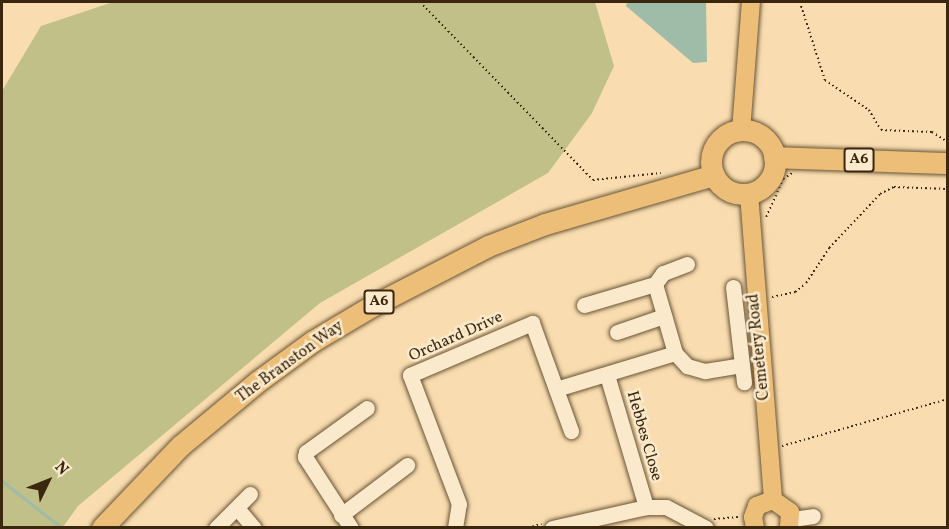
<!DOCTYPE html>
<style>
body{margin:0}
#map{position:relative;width:949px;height:529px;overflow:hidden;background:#f9ddb0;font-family:Vollkorn,serif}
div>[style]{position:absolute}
.green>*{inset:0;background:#c1c088}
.water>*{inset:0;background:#9ebca7}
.stream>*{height:3px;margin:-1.5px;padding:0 1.5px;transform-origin:1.5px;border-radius:1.5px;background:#9ebca7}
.path>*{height:1.5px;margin-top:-0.75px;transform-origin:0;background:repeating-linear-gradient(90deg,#3a270e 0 1.5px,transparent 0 4.5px)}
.roads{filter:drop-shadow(0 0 2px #6a5436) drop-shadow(0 0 2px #6a5436)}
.minor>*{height:15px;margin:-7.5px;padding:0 7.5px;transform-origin:7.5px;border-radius:7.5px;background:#fbe9cc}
.major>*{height:18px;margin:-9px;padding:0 9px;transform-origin:9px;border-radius:9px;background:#ecbe78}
.highway>*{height:21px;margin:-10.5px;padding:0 10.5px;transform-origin:10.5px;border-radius:10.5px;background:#ecbe78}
.highway>.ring{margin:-10.5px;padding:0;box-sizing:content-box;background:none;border:21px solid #ecbe78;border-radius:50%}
span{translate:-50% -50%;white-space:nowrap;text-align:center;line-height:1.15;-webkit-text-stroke:5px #fbe9cc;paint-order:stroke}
.shield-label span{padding:2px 4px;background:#fbe9cc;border:2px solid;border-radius:4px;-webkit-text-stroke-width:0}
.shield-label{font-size:15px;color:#3a270e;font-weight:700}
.street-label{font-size:16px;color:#3a270e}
.frame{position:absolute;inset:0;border:3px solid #3a270e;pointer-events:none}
.north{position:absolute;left:18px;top:451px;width:60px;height:60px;-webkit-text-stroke:4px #fbe9cc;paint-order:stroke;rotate:47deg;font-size:16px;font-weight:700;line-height:24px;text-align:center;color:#3a270e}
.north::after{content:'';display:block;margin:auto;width:21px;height:27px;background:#3a270e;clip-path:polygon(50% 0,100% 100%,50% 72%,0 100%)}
</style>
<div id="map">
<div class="green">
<div style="clip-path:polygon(113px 2px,595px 2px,614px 66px,592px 113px,548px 173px,320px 303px,78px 506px,63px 527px,2px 527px,2px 91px,41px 26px)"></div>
</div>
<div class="water">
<div style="clip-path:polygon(627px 2px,706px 2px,707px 62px,693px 63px,626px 6px)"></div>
</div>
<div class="stream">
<div style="left:2px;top:481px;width:76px;rotate:38.1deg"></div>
</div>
<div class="path">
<div style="left:420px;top:2px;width:248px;rotate:45.8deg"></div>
<div style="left:593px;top:180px;width:68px;rotate:-5.9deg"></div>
<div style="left:800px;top:2px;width:82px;rotate:72.2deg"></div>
<div style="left:825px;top:80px;width:53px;rotate:34.3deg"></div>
<div style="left:869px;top:110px;width:23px;rotate:59deg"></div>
<div style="left:881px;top:130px;width:51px;rotate:2.2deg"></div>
<div style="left:932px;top:132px;width:19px;rotate:32deg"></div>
<div style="left:766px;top:217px;width:42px;rotate:-65.9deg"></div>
<div style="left:783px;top:179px;width:11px;rotate:-34deg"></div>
<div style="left:772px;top:297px;width:24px;rotate:-12deg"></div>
<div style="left:795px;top:292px;width:14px;rotate:-39deg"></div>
<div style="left:806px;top:283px;width:42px;rotate:-56.7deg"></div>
<div style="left:829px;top:248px;width:74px;rotate:-46.6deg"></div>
<div style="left:880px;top:194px;width:16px;rotate:-27deg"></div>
<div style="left:894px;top:187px;width:54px;rotate:2.1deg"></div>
<div style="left:782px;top:446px;width:173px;rotate:-15.8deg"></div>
<div style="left:714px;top:519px;width:24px;rotate:-5deg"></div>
<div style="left:528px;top:528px;width:14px;rotate:-17deg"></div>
</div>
<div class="roads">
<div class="minor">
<div style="left:687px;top:264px;width:26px;rotate:159deg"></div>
<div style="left:663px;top:273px;width:14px;rotate:126deg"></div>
<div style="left:655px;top:284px;width:72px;rotate:73.8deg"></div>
<div style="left:675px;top:353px;width:18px;rotate:47deg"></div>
<div style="left:687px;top:366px;width:19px;rotate:16deg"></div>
<div style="left:705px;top:371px;width:37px;rotate:-9deg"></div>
<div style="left:733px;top:287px;width:96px;rotate:83.4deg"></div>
<div style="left:584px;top:305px;width:74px;rotate:-16.5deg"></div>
<div style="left:617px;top:332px;width:50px;rotate:-18.8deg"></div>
<div style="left:607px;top:375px;width:138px;rotate:73.5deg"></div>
<div style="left:556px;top:389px;width:124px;rotate:-16.8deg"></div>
<div style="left:237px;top:508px;width:26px;rotate:50deg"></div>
<div style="left:341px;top:515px;width:83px;rotate:-37.1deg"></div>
<div style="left:792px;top:519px;width:21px;rotate:-8deg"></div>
<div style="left:216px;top:528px;width:48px;rotate:-45deg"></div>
<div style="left:351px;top:528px;width:85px;rotate:-122.9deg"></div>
<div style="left:305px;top:457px;width:5px;rotate:-79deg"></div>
<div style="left:306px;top:452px;width:75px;rotate:-35.8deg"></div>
<div style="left:455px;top:528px;width:24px;rotate:-81deg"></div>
<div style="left:459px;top:504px;width:138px;rotate:-110.8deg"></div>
<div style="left:410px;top:375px;width:133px;rotate:-23.1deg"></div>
<div style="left:532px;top:323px;width:115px;rotate:70.1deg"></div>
<div style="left:552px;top:528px;width:96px;rotate:-12.6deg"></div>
<div style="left:646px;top:507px;width:20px"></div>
<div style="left:666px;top:507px;width:45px;rotate:27.7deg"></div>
</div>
<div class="major">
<div style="left:741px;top:131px;width:129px;rotate:-85.6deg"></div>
<div style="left:749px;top:194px;width:307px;rotate:85.5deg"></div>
<div style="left:755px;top:528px;width:11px;rotate:-100deg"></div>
<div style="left:753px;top:517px;width:12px;rotate:-70deg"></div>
<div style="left:757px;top:506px;width:17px;rotate:-21deg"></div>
<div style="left:773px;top:500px;width:21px;rotate:35deg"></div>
<div style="left:790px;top:512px;width:16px;rotate:94deg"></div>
</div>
<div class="highway">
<div class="ring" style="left:711px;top:130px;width:43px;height:43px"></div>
<div style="left:774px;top:157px;width:174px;rotate:2deg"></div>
<div style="left:102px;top:528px;width:113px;rotate:-46.4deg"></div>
<div style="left:180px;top:446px;width:100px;rotate:-39.7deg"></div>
<div style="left:257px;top:382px;width:69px;rotate:-36.2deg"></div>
<div style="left:313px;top:341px;width:69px;rotate:-30.7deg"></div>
<div style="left:372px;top:306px;width:131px;rotate:-27.3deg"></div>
<div style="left:488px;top:246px;width:61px;rotate:-21.1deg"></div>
<div style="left:545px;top:224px;width:176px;rotate:-16.2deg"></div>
</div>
</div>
<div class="shield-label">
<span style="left:859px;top:160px">A6</span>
<span style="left:379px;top:302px">A6</span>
</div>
<div class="street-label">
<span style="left:456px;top:337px;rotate:-24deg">Orchard Drive</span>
<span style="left:759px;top:347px;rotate:-96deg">Cemetery Road</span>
<span style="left:290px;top:362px;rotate:-36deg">The Branston Way</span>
<span style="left:644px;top:436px;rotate:74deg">Hebbes Close</span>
</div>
<div class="frame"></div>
<div class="north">N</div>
</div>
